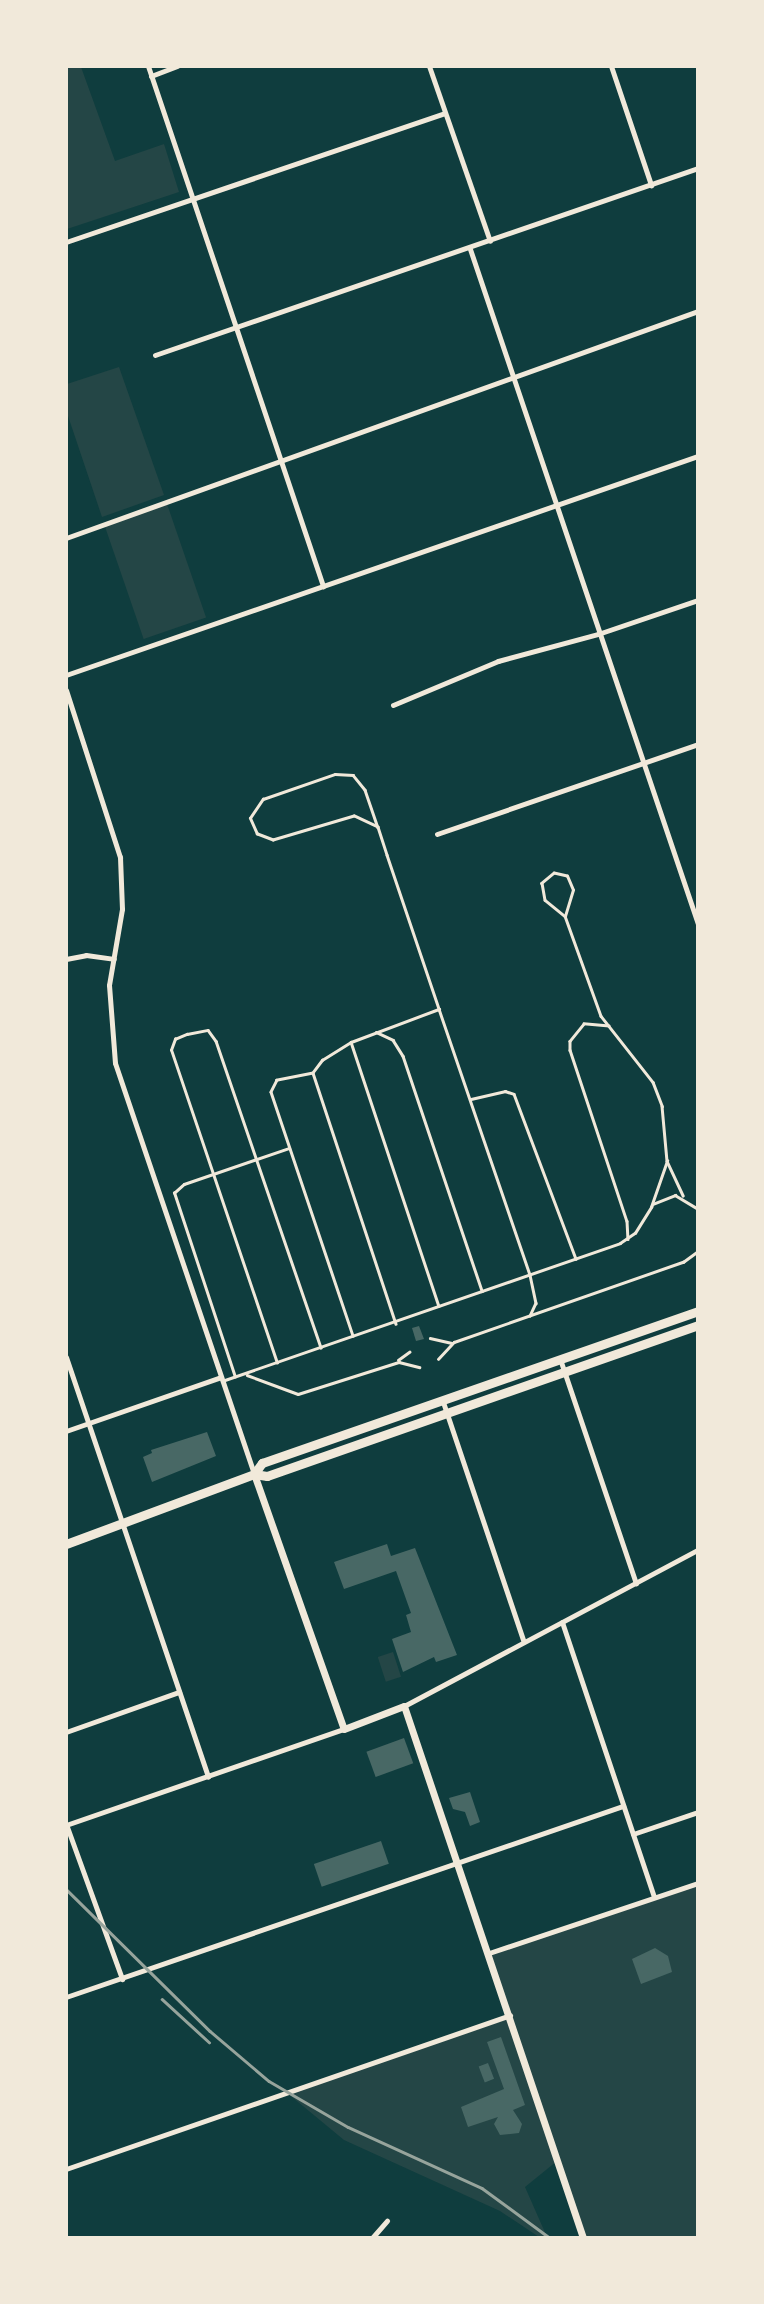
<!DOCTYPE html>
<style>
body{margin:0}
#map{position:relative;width:764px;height:2304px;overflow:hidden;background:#0f3d3e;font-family:"Roboto Condensed",sans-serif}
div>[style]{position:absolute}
.green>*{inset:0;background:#244646;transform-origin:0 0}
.building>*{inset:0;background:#486865;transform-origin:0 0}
.service>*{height:2.5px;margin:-1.25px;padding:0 1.25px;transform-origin:1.25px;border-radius:1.25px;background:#f1e9da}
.minor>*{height:5px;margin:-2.5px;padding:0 2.5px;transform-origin:2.5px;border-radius:2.5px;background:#f1e9da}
.tertiary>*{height:7px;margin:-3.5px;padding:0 3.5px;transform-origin:3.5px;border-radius:3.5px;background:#f1e9da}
.primary>*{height:9px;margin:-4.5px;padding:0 4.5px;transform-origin:4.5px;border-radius:4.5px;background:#f1e9da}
.rail>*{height:2.5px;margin:-1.25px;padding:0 1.25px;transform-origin:1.25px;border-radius:1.25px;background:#97a49c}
span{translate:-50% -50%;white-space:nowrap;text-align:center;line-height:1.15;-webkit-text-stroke:7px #f1e9da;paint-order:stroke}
.frame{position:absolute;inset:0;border:68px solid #f1e9da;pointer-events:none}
</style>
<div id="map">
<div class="green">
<div style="clip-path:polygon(66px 67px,81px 67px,115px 161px,164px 144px,179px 192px,67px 229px)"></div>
<div style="clip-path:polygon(119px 367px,164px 495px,102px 517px,67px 413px,67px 384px)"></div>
<div style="left:167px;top:504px;width:120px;height:66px;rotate:71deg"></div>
<div style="left:393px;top:1652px;width:26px;height:16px;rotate:72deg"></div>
<div style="clip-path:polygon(697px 1884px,697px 2237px,582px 2237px,557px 2161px,525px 2187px,547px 2237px,539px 2237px,500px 2211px,344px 2140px,286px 2092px,509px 2015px,489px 1953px)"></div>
</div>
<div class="building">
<div style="clip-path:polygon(419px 1326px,424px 1339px,416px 1341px,412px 1328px)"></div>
<div style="clip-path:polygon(207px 1432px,216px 1456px,152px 1482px,143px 1457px,152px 1453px,151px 1450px)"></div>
<div style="clip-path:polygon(387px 1544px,391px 1556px,415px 1548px,457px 1655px,436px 1662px,434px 1657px,403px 1672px,392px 1639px,411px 1632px,406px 1615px,411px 1613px,396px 1571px,344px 1589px,334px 1562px)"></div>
<div style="left:404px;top:1738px;width:27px;height:40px;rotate:70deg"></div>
<div style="clip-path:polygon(470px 1792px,480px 1822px,470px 1826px,465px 1812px,453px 1809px,449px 1798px)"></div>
<div style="left:381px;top:1841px;width:24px;height:71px;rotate:71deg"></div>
<div style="clip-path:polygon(655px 1948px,668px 1956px,672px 1972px,641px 1984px,632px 1959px)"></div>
<div style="clip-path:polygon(501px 2037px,525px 2105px,513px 2110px,522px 2124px,519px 2133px,500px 2135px,494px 2124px,498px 2117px,468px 2127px,461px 2107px,504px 2089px,487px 2042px)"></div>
<div style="left:488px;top:2063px;width:17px;height:10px;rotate:69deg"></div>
</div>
<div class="service">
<div style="left:378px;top:827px;width:26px;rotate:-155deg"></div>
<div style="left:354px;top:816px;width:84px;rotate:163.5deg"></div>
<div style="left:273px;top:840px;width:17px;rotate:-159deg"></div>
<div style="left:257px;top:834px;width:17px;rotate:-114deg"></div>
<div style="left:250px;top:818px;width:23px;rotate:-56deg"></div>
<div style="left:263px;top:799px;width:76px;rotate:-19.1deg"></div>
<div style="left:335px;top:774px;width:18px;rotate:3deg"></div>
<div style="left:353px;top:775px;width:19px;rotate:51deg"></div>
<div style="left:365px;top:790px;width:39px;rotate:71deg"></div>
<div style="left:378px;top:827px;width:29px;rotate:72deg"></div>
<div style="left:387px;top:855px;width:163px;rotate:71.3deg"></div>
<div style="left:439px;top:1009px;width:281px;rotate:71.1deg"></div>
<div style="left:530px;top:1275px;width:29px;rotate:78deg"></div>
<div style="left:536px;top:1303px;width:14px;rotate:115deg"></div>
<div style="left:565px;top:916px;width:27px;rotate:-73deg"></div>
<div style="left:573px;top:890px;width:15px;rotate:-113deg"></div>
<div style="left:567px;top:876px;width:13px;rotate:-167deg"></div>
<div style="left:554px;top:873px;width:16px;rotate:140deg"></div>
<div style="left:542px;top:883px;width:17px;rotate:80deg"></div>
<div style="left:545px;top:900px;width:26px;rotate:39deg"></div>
<div style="left:565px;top:916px;width:106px;rotate:70.2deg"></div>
<div style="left:601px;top:1016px;width:84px;rotate:51.8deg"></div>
<div style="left:653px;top:1082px;width:26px;rotate:69deg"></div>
<div style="left:662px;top:1106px;width:55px;rotate:84.8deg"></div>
<div style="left:667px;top:1161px;width:38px;rotate:65deg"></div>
<div style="left:609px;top:1026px;width:25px;rotate:-175deg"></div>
<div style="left:584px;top:1024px;width:22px;rotate:129deg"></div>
<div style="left:570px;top:1041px;width:9px;rotate:90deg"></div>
<div style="left:570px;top:1050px;width:180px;rotate:71.6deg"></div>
<div style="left:627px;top:1221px;width:18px;rotate:87deg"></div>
<div style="left:376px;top:1032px;width:19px;rotate:25deg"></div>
<div style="left:393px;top:1040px;width:19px;rotate:58deg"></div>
<div style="left:403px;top:1056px;width:248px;rotate:71.4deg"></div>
<div style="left:351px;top:1042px;width:278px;rotate:71.6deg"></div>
<div style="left:313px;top:1072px;width:15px;rotate:-53deg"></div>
<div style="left:322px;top:1060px;width:34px;rotate:-32deg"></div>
<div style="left:351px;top:1042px;width:94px;rotate:-20.6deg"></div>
<div style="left:313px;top:1073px;width:37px;rotate:169deg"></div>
<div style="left:277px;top:1080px;width:13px;rotate:117deg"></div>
<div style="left:271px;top:1092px;width:257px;rotate:71.4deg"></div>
<div style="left:313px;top:1073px;width:264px;rotate:71.7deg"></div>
<div style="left:471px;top:1099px;width:35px;rotate:-13deg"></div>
<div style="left:505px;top:1091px;width:9px;rotate:18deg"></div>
<div style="left:514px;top:1094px;width:176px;rotate:69.4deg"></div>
<div style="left:653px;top:1204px;width:24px;rotate:-22deg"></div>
<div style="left:675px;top:1195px;width:27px;rotate:31deg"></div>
<div style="left:430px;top:1338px;width:22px;rotate:13deg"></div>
<div style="left:438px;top:1359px;width:23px;rotate:-47deg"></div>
<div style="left:454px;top:1342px;width:243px;rotate:-19.3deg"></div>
<div style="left:683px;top:1262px;width:19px;rotate:-36deg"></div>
<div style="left:398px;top:1360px;width:14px;rotate:-36deg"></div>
<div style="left:277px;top:1363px;width:330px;rotate:-108.7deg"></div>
<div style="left:171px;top:1050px;width:12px;rotate:-70deg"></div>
<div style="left:175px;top:1039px;width:13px;rotate:-23deg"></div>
<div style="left:187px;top:1034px;width:21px;rotate:-11deg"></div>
<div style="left:208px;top:1030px;width:14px;rotate:54deg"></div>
<div style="left:216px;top:1041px;width:324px;rotate:71.1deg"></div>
<div style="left:247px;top:1375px;width:54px;rotate:20.4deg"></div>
<div style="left:298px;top:1394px;width:106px;rotate:-17.6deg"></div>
<div style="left:399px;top:1362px;width:21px;rotate:14deg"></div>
<div style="left:235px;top:1377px;width:194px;rotate:-108.3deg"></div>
<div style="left:174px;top:1193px;width:13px;rotate:-42deg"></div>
<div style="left:184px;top:1184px;width:111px;rotate:-18.9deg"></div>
<div style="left:222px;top:1381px;width:421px;rotate:-19.1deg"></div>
<div style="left:620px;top:1243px;width:18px;rotate:-34deg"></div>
<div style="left:635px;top:1233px;width:31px;rotate:-58deg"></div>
<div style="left:651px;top:1207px;width:49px;rotate:-70.8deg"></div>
</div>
<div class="minor">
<div style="left:148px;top:66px;width:549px;rotate:71.4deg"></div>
<div style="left:429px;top:66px;width:185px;rotate:70.8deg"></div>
<div style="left:611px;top:66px;width:126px;rotate:71.4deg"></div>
<div style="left:151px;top:76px;width:28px;rotate:-21deg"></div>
<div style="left:66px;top:242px;width:400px;rotate:-18.8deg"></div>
<div style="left:470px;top:249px;width:712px;rotate:71.34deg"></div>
<div style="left:155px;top:355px;width:574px;rotate:-19deg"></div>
<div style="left:66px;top:538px;width:672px;rotate:-19.76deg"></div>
<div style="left:66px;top:675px;width:669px;rotate:-19.11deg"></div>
<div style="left:66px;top:690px;width:176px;rotate:72.1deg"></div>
<div style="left:120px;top:857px;width:52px;rotate:87.8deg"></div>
<div style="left:122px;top:909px;width:77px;rotate:99.7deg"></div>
<div style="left:109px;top:985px;width:78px;rotate:85.6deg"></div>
<div style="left:115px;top:1063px;width:434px;rotate:71.3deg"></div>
<div style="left:393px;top:705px;width:114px;rotate:-22.7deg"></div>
<div style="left:498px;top:661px;width:104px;rotate:-15.1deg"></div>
<div style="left:598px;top:634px;width:106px;rotate:-18.8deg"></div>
<div style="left:437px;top:834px;width:276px;rotate:-19deg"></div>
<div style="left:66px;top:959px;width:20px;rotate:-11deg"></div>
<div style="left:86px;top:955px;width:28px;rotate:8deg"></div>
<div style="left:66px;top:1357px;width:443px;rotate:71.3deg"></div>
<div style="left:560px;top:1359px;width:237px;rotate:71.3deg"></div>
<div style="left:442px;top:1399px;width:256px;rotate:71.4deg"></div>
<div style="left:66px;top:1431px;width:164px;rotate:-19.2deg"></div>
<div style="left:562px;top:1622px;width:290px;rotate:71.5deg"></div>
<div style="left:404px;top:1706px;width:333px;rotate:-28deg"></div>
<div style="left:66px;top:1732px;width:120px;rotate:-19.5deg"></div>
<div style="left:66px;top:1824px;width:165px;rotate:70.1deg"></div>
<div style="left:66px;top:1825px;width:294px;rotate:-19.1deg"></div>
<div style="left:633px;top:1834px;width:69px;rotate:-18.7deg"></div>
<div style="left:489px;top:1953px;width:220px;rotate:-18.5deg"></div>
<div style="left:66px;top:1997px;width:589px;rotate:-18.93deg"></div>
<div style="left:66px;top:2169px;width:470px;rotate:-19.1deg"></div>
<div style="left:372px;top:2238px;width:23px;rotate:-49deg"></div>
</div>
<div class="tertiary">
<div style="left:254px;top:1474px;width:270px;rotate:70.6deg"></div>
<div style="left:344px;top:1729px;width:64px;rotate:-21deg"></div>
<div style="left:404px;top:1706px;width:561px;rotate:71.4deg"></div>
</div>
<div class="primary">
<div style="left:254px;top:1474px;width:13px;rotate:9deg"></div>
<div style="left:267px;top:1476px;width:457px;rotate:-19.3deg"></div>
<div style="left:66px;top:1544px;width:201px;rotate:-20.4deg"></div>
<div style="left:254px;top:1474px;width:14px;rotate:-54deg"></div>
<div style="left:262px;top:1463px;width:462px;rotate:-19.2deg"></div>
</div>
<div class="rail">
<div style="left:66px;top:1889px;width:202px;rotate:44.6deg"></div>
<div style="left:210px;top:2031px;width:77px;rotate:40.3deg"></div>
<div style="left:269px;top:2081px;width:91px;rotate:30.2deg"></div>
<div style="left:348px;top:2127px;width:147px;rotate:24.5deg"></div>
<div style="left:482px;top:2188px;width:84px;rotate:36.3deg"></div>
<div style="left:162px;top:1999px;width:64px;rotate:42.5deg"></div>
</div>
<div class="frame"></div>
</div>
